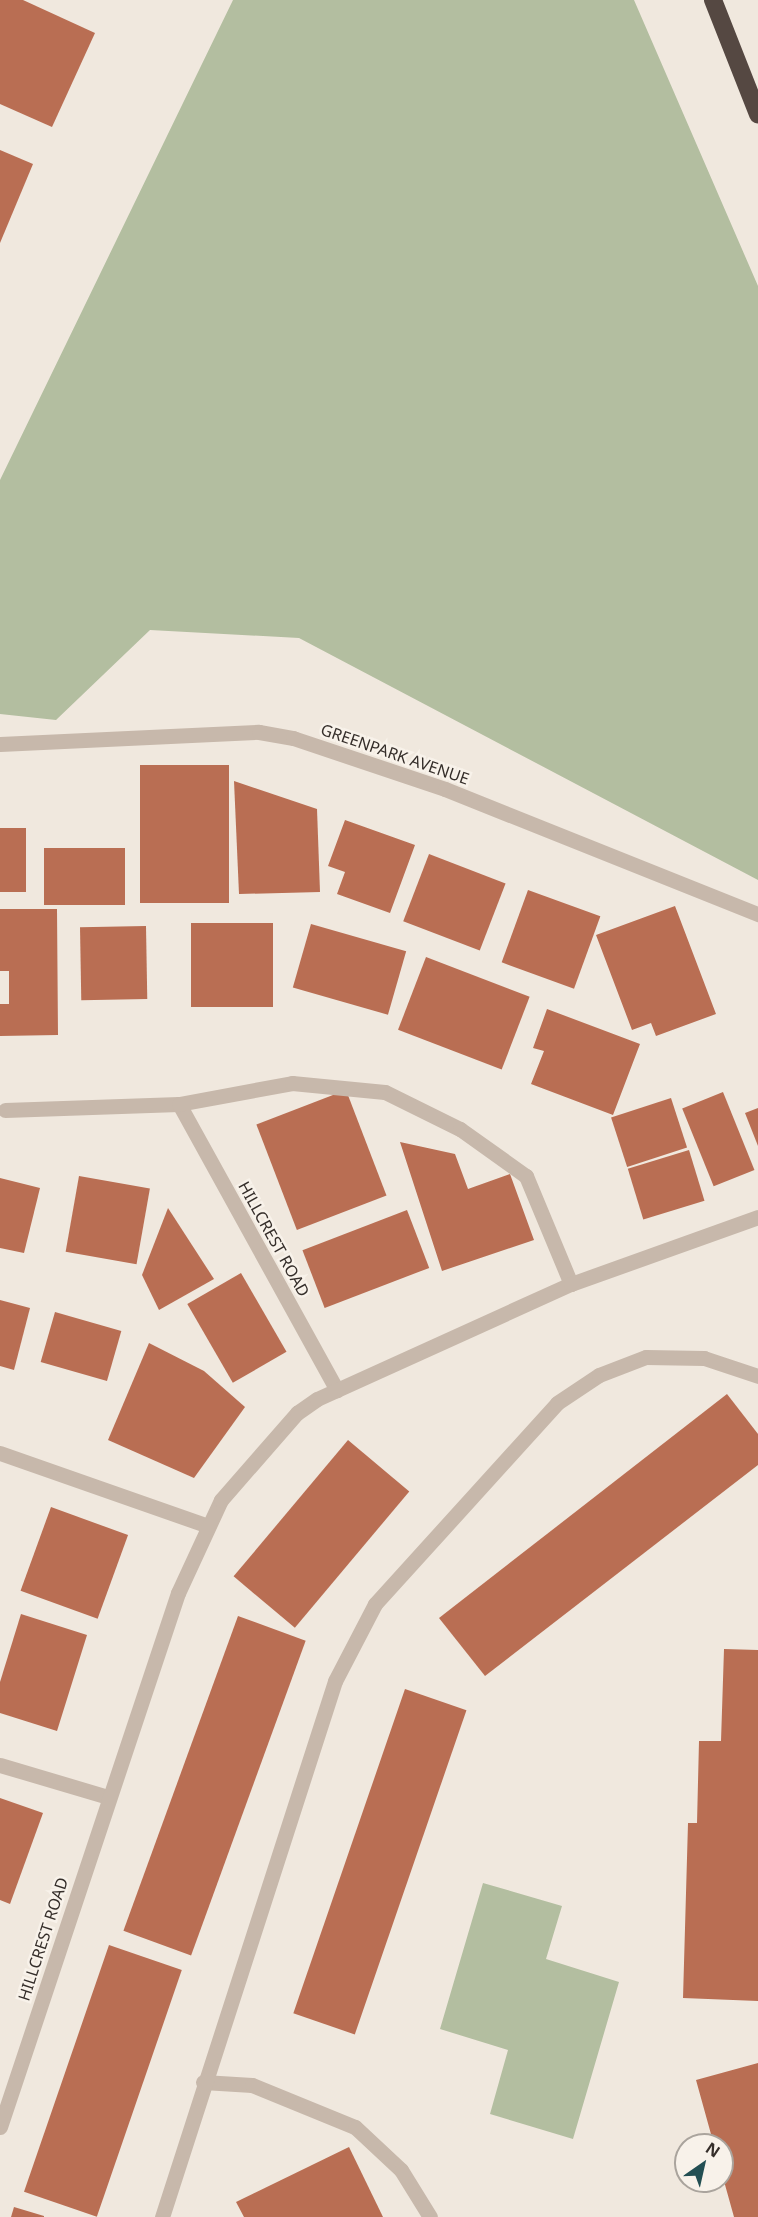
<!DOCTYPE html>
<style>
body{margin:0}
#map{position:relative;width:758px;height:2217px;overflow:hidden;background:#f0e8de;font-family:"Noto Sans",sans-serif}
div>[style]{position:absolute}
.green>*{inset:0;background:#b3bea0}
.building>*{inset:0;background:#b96e53;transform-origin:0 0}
.minor>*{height:15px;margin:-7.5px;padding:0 7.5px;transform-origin:7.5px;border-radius:7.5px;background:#c7b8ab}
.highway>*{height:18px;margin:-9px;padding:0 9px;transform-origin:9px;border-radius:9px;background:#554842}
span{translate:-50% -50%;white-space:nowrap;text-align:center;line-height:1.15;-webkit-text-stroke:5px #f8f2ea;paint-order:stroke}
.street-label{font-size:16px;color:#352e2a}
.north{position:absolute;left:674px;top:2133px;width:60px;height:60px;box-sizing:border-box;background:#f8f2ea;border:2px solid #aaa49d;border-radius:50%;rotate:34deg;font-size:16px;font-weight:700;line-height:24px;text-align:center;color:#352e2a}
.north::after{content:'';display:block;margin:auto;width:21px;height:27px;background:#234f53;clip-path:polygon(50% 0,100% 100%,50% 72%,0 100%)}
</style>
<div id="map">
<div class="green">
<div style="clip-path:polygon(233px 0,634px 0,758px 286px,758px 880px,299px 638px,150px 630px,56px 720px,0 714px,0 480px)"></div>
<div style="clip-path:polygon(483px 1883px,562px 1906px,546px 1959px,619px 1982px,573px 2139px,490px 2114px,508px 2050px,440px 2029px)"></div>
</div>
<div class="building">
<div style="clip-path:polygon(0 0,23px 0,95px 33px,52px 127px,0 104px)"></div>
<div style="clip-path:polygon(0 150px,33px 164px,0 243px)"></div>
<div style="left:140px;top:765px;width:89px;height:138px"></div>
<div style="clip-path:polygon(234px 781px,317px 809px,320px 892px,239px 894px)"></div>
<div style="clip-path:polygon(345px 820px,415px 845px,390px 913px,337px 894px,345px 872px,328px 866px)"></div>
<div style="left:0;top:828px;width:26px;height:64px"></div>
<div style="left:44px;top:848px;width:81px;height:57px"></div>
<div style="left:429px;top:854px;width:82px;height:72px;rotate:21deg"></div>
<div style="left:528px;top:890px;width:77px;height:77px;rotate:20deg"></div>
<div style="clip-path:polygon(675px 906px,716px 1014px,656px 1036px,651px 1023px,632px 1030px,596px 935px)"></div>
<div style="clip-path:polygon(0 909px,57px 909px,58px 1035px,0 1036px,0 1004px,9px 1004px,9px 971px,0 971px)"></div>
<div style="left:191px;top:923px;width:82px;height:84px"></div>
<div style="left:311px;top:924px;width:99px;height:66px;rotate:16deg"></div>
<div style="left:146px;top:926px;width:73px;height:66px;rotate:89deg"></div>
<div style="left:426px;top:957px;width:111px;height:78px;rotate:21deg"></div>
<div style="clip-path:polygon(547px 1009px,640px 1044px,613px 1115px,531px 1084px,544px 1051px,533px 1048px)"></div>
<div style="left:346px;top:1090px;width:113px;height:96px;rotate:69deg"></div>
<div style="left:723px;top:1092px;width:84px;height:44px;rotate:68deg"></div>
<div style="left:671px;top:1098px;width:52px;height:63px;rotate:72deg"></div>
<div style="clip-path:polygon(758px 1108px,758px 1146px,745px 1113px)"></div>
<div style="clip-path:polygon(400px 1142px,455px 1154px,468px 1189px,510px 1174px,534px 1240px,442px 1271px)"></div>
<div style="left:689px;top:1150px;width:53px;height:64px;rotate:73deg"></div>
<div style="left:79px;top:1176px;width:72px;height:77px;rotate:10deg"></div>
<div style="clip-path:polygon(0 1178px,40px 1188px,24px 1253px,0 1248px)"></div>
<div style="clip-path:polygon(168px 1208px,214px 1279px,159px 1310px,142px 1275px)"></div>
<div style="left:407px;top:1210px;width:62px;height:112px;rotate:69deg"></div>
<div style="left:241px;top:1273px;width:91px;height:62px;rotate:60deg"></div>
<div style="clip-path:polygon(0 1300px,30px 1308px,14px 1370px,0 1366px)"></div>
<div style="left:55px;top:1312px;width:69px;height:52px;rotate:16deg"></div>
<div style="clip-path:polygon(149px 1343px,204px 1371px,245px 1407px,194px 1478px,108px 1440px)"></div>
<div style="clip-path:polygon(727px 1394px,758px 1434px,758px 1465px,485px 1676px,439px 1618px)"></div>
<div style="left:348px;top:1440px;width:80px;height:178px;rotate:40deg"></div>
<div style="left:51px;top:1507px;width:82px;height:89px;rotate:20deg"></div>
<div style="clip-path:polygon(21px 1614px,87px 1635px,57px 1731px,0 1713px,0 1682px)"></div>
<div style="left:238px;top:1616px;width:72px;height:335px;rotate:20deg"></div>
<div style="clip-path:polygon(724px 1649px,758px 1650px,758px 2001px,683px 1998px,688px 1823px,697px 1823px,699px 1741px,721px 1741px)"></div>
<div style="left:405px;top:1689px;width:65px;height:343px;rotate:19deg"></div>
<div style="clip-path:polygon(0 1798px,43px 1813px,10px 1904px,0 1900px)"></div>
<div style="left:109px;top:1945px;width:77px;height:261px;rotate:19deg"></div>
<div style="clip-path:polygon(758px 2063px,758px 2217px,734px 2217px,722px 2174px,722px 2145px,714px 2145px,696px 2080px)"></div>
<div style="clip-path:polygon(349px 2147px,383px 2217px,244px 2217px,236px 2202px)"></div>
<div style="clip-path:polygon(14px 2207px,44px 2216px,44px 2217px,11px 2217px)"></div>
</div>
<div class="minor">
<div style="left:0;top:744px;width:259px;rotate:-2.7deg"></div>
<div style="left:259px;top:732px;width:35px;rotate:10deg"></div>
<div style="left:293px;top:738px;width:160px;rotate:18.5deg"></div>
<div style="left:445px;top:789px;width:337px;rotate:21.8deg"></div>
<div style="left:179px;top:1104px;width:327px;rotate:61.1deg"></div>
<div style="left:5px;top:1110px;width:174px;rotate:-2deg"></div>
<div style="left:179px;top:1104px;width:115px;rotate:-10.5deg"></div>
<div style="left:292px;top:1083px;width:93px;rotate:5.5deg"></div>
<div style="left:385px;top:1092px;width:84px;rotate:26.3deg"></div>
<div style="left:460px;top:1129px;width:81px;rotate:35.5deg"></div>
<div style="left:526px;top:1176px;width:117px;rotate:67.4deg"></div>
<div style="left:0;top:1453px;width:220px;rotate:19.3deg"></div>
<div style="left:0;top:1765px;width:113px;rotate:16.5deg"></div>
<div style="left:203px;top:2082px;width:49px;rotate:3.5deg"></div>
<div style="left:252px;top:2085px;width:111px;rotate:22.2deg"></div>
<div style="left:355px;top:2127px;width:63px;rotate:43.1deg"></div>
<div style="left:401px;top:2170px;width:55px;rotate:58.3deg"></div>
<div style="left:0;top:2127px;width:563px;rotate:-71.57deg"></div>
<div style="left:178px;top:1593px;width:102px;rotate:-65.2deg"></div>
<div style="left:221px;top:1500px;width:116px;rotate:-48.9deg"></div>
<div style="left:297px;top:1413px;width:24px;rotate:-35deg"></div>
<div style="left:317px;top:1399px;width:279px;rotate:-24.4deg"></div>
<div style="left:571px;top:1284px;width:199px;rotate:-19.7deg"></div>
<div style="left:162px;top:2217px;width:563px;rotate:-72.11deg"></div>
<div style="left:335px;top:1681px;width:87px;rotate:-62.5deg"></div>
<div style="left:375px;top:1604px;width:271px;rotate:-47.8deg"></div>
<div style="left:557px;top:1403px;width:50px;rotate:-33.7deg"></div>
<div style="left:599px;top:1375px;width:50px;rotate:-21deg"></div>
<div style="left:646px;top:1357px;width:58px;rotate:1deg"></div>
<div style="left:704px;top:1358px;width:57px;rotate:18.4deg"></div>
</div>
<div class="highway">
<div style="left:713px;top:0;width:123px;rotate:68.5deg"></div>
</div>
<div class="street-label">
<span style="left:395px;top:754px;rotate:19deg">GREENPARK AVENUE</span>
<span style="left:274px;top:1239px;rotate:61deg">HILLCREST ROAD</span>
<span style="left:43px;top:1939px;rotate:-72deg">HILLCREST ROAD</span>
</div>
<div class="north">N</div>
</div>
